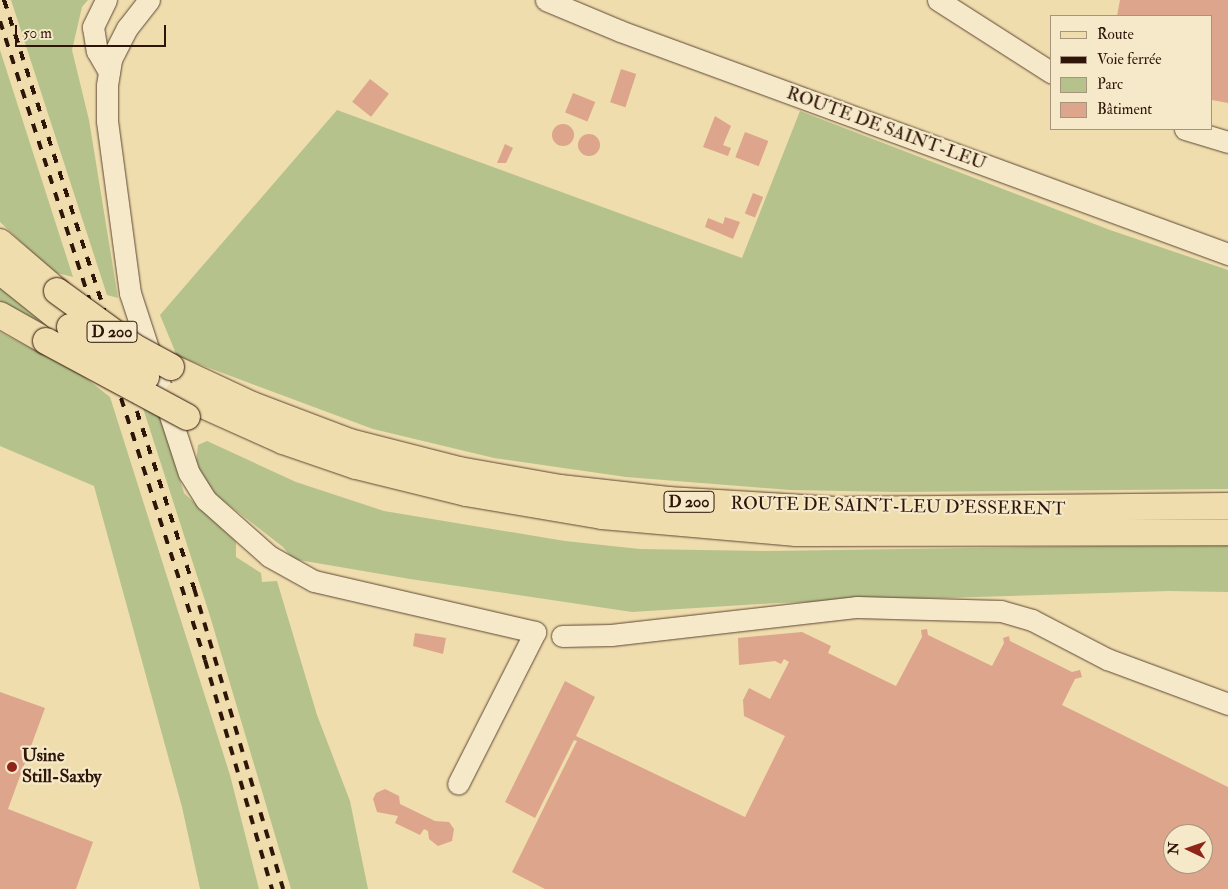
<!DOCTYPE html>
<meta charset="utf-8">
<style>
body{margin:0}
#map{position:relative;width:1228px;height:889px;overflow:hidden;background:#efddae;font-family:"IM FELL Double Pica",serif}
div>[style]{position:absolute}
.green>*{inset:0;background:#b6c28c}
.building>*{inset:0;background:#dda58b;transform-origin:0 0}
.round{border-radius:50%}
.roads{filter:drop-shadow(0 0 1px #5f4632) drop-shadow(0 0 1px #5f4632)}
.minor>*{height:21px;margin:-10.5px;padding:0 10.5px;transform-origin:10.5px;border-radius:10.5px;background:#f5e9ca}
.major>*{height:26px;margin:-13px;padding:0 13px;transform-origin:13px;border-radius:13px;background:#efddae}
.rail>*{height:4px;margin-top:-2px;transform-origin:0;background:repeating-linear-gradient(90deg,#2f1408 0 9px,transparent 0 18px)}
.bridges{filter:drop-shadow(0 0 1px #2f1408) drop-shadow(0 0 1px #2f1408)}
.major-bridge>*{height:26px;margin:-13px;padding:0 13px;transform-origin:13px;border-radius:13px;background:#efddae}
.dots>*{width:14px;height:14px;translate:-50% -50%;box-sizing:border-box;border:2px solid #f5e9ca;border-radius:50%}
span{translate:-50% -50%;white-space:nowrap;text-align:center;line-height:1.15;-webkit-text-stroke:4.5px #f5e9ca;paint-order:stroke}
.shield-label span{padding:1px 4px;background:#f5e9ca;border:1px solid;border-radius:4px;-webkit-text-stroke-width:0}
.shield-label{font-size:16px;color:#2f1408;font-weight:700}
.street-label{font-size:18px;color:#2f1408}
.poi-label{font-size:18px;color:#2f1408;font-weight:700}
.left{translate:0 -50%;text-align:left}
.legend{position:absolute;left:1050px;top:15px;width:162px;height:115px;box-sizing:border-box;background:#f5e9ca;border:1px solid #a6947c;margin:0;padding:6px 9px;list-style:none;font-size:15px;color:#2f1408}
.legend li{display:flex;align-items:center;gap:10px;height:25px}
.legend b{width:25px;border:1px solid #a6947c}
.north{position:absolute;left:1163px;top:824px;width:50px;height:50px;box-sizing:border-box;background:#f5e9ca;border:1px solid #a6947c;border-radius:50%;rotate:273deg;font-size:14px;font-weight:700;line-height:20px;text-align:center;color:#2f1408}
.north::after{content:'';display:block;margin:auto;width:18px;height:22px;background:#8f2418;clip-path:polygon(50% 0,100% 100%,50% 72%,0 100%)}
.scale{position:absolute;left:15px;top:25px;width:151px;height:22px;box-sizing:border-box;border:2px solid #2f1408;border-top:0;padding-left:6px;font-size:15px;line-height:18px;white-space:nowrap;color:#2f1408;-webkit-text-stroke:4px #f5e9ca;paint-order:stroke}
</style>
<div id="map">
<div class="green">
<div style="clip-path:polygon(11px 0,88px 0,82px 7px,72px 50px,89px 120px,118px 298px,107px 295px)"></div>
<div style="clip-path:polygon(0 50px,73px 277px,53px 272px,0 222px)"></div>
<div style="clip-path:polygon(337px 110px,742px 258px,800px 111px,1110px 230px,1228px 270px,1228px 489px,896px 492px,790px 490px,626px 477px,494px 458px,373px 429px,177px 356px,160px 315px)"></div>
<div style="clip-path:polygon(0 287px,44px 323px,40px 329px,0 306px)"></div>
<div style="clip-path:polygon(0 332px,82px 375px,110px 397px,230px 775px,259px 889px,200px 889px,182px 807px,94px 486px,0 446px)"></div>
<div style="clip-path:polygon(143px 408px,161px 418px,184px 493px,236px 542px,236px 557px,261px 573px,262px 582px,277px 581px,317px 715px,350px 801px,368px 889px,291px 889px,210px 616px)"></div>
<div style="clip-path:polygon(207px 441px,296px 482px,384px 511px,565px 541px,640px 549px,769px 551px,1228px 544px,1228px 592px,1169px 591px,778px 603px,632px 612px,410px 579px,293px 559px,283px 547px,203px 485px,196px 462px,198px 445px)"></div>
</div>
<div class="building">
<div style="clip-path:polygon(1120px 0,1228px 0,1228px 103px,1212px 100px,1212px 16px,1117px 16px)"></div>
<div style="left:621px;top:69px;width:16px;height:35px;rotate:18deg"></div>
<div style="left:370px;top:79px;width:24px;height:29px;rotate:38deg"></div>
<div style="left:573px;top:93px;width:24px;height:21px;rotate:22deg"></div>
<div style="clip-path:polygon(715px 116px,731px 126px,723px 145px,731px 148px,728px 156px,703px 147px)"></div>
<div class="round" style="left:552px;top:124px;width:22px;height:22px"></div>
<div style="left:745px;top:132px;width:25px;height:27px;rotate:21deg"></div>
<div class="round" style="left:578px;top:134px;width:22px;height:22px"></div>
<div style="clip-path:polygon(505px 144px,513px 148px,506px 163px,497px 163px)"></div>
<div style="left:753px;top:193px;width:11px;height:22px;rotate:22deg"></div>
<div style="clip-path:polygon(725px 217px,740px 222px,733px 239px,705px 227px,708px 218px,723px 224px)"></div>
<div style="clip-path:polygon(evenodd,927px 629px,928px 635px,992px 666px,1004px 643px,1003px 638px,1009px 636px,1010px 641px,1072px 672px,1080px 670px,1082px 677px,1075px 679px,1062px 705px,1228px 787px,1228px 889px,545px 889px,512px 872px,577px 741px,574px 740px,535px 818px,505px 802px,565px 681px,595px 697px,576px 736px,745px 817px,785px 736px,744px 716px,743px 700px,749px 688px,770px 699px,789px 662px,784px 659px,781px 664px,775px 661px,739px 665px,738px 638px,802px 632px,831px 646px,828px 653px,896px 686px,922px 637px,921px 630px,927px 629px,1173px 834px,1203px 834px,1203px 864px,1173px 864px,1173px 834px)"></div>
<div style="clip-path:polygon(415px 633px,446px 638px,443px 654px,413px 646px)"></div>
<div style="clip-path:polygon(0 692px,45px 708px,8px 809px,93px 842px,76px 889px,0 889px)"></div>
<div style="clip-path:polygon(385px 789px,399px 796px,400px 804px,435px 821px,449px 822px,454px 829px,452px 841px,438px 846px,429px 839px,428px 831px,424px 829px,420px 835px,395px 823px,398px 816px,377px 812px,373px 799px,376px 793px)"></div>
</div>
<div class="roads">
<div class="minor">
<div style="left:106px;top:0;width:30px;rotate:116deg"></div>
<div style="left:93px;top:27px;width:24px;rotate:81deg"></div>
<div style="left:97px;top:51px;width:24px;rotate:60deg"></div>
<div style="left:149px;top:0;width:36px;rotate:128deg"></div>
<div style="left:127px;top:28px;width:36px;rotate:117deg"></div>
<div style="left:111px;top:60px;width:25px;rotate:99deg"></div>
<div style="left:107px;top:85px;width:36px;rotate:90deg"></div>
<div style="left:107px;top:121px;width:174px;rotate:82.4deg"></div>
<div style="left:130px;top:293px;width:189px;rotate:71.9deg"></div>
<div style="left:189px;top:473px;width:32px;rotate:58deg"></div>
<div style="left:206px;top:500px;width:84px;rotate:41.6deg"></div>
<div style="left:269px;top:556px;width:51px;rotate:29.1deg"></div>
<div style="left:314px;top:581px;width:227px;rotate:13deg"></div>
<div style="left:535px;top:632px;width:170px;rotate:116.9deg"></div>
<div style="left:546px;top:0;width:80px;rotate:22.7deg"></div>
<div style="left:620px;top:31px;width:648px;rotate:20.14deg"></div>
<div style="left:938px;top:0;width:135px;rotate:32.6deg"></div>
<div style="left:1185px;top:129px;width:45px;rotate:16.8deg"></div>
<div style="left:562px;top:636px;width:49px;rotate:-1.2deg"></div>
<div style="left:611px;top:635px;width:248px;rotate:-6.5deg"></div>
<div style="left:857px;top:607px;width:144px;rotate:1.6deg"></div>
<div style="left:1001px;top:611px;width:32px;rotate:16deg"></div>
<div style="left:1032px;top:620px;width:85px;rotate:27.5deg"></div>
<div style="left:1107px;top:659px;width:129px;rotate:20.4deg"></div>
</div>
<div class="major">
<div style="left:0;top:242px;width:75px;rotate:40.7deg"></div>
<div style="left:0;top:271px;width:90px;rotate:38.7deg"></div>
<div style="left:0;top:315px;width:53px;rotate:29.5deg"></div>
<div style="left:171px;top:367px;width:89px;rotate:25.1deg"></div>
<div style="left:252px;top:405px;width:105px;rotate:20.7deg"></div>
<div style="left:350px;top:442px;width:113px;rotate:14.4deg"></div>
<div style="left:459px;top:470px;width:103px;rotate:10.1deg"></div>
<div style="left:560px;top:488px;width:109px;rotate:6.3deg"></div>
<div style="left:668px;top:500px;width:168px;rotate:3.4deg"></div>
<div style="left:836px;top:510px;width:392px;rotate:-0.6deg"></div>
<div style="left:178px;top:394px;width:115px;rotate:24.1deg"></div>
<div style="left:283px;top:441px;width:77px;rotate:18.9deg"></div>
<div style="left:356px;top:466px;width:113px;rotate:13.8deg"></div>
<div style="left:466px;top:493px;width:138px;rotate:9.6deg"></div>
<div style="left:602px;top:516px;width:195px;rotate:5deg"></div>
<div style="left:796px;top:533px;width:432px;rotate:-0.1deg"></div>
</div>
</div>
<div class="rail">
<div style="left:4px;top:0;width:618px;rotate:72.09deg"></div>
<div style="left:194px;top:588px;width:314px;rotate:73.5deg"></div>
<div style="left:0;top:21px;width:671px;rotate:72.21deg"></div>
<div style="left:205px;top:660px;width:239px;rotate:73.7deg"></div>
</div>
<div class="bridges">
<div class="major-bridge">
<div style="left:57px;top:291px;width:95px;rotate:36deg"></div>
<div style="left:134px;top:347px;width:42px;rotate:28.4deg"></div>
<div style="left:70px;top:327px;width:91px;rotate:33.3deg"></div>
<div style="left:46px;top:341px;width:160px;rotate:28.3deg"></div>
</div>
</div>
<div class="dots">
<div style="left:12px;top:767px;background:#8f2418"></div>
</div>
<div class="shield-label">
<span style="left:112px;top:332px">D 200</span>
<span style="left:689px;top:502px">D 200</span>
</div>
<div class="street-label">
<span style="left:886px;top:129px;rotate:20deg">ROUTE DE SAINT-LEU</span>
<span style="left:898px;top:507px;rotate:1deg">ROUTE DE SAINT-LEU D'ESSERENT</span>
</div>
<div class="poi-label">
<span class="left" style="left:22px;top:767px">Usine<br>Still-Saxby</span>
</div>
<ul class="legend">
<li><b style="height:6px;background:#efddae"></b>Route</li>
<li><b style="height:6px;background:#2f1408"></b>Voie ferrée</li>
<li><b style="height:14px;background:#b6c28c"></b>Parc</li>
<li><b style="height:14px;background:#dda58b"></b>Bâtiment</li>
</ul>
<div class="north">N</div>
<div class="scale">50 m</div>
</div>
